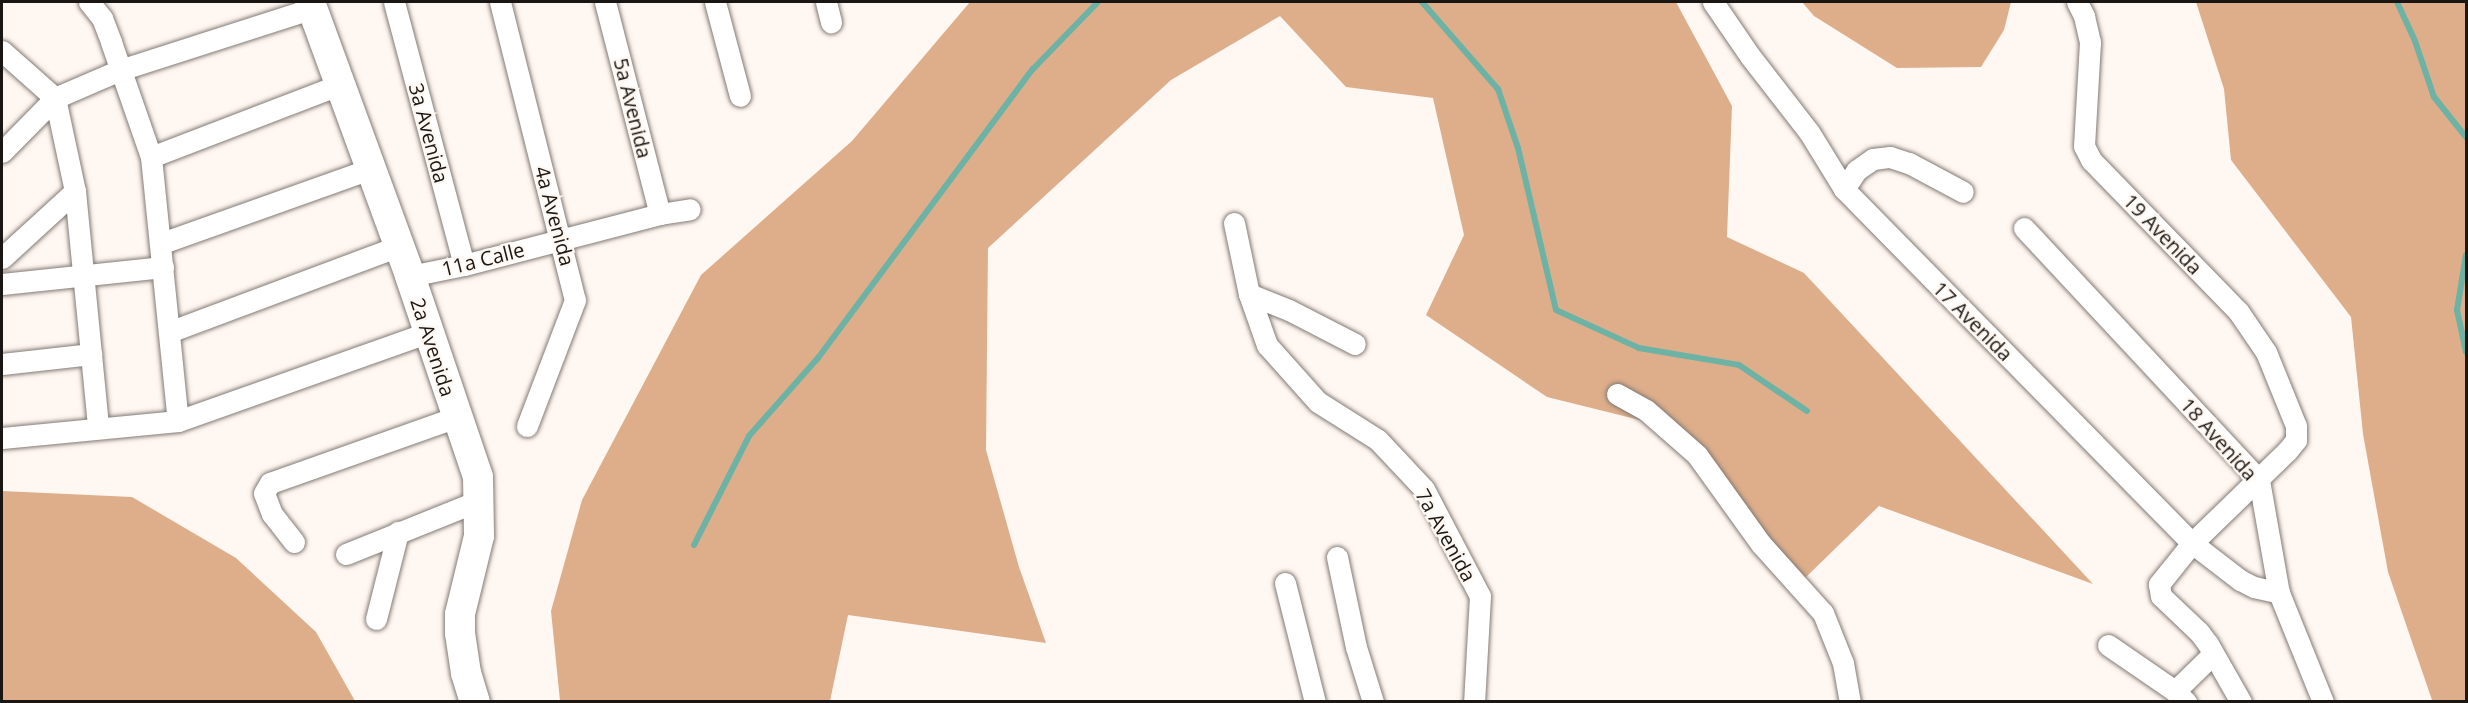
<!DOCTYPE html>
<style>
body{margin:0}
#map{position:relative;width:2468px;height:703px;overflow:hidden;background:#fff7f1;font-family:"Open Sans",sans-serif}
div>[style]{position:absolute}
.forest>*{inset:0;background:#deae8b}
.stream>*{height:6px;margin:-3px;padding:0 3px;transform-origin:3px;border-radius:3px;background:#6cb2a5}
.roads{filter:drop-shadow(0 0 2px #827a74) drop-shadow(0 0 2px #827a74)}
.minor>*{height:21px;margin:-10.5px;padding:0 10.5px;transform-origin:10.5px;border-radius:10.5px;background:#fff}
.secondary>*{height:30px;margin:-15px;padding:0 15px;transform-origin:15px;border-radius:15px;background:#fff}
span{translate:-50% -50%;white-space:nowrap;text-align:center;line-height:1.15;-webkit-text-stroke:4.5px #fff7f1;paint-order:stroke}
.street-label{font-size:20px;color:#191613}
.frame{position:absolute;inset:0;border:3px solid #191613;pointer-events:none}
</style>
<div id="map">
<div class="forest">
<div style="clip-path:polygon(970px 2px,1676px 2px,1732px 106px,1727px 237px,1804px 273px,2093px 584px,1879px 506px,1805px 578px,1668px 427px,1547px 397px,1426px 315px,1464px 235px,1433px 98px,1346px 87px,1280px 16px,1171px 80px,988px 248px,986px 450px,1019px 567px,1046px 643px,848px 615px,830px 701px,560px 701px,551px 611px,582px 500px,701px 275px,852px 141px)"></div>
<div style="clip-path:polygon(1802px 2px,2011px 2px,2004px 30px,1981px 67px,1897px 68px,1814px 16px)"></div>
<div style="clip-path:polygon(2196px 2px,2466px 2px,2466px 701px,2432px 700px,2388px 572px,2363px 434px,2351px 317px,2231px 160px,2224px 89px)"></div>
<div style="clip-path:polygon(2px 491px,132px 497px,236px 558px,316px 632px,355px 701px,2px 701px)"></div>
</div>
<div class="stream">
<div style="left:1422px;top:2px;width:116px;rotate:48.9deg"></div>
<div style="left:1498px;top:89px;width:62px;rotate:71.3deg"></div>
<div style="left:1518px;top:148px;width:166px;rotate:76.8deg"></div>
<div style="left:1556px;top:310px;width:91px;rotate:24.6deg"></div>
<div style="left:1639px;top:348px;width:101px;rotate:9.6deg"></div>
<div style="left:1739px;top:365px;width:82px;rotate:34.1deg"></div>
<div style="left:2397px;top:2px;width:43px;rotate:65.2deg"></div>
<div style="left:2415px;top:41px;width:59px;rotate:71.3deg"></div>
<div style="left:2434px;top:97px;width:51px;rotate:51.3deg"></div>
<div style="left:2466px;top:255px;width:56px;rotate:99.3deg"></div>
<div style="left:2457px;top:310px;width:43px;rotate:77.9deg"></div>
<div style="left:694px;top:545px;width:122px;rotate:-63.2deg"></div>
<div style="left:749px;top:436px;width:104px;rotate:-48.5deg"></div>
<div style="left:818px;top:358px;width:360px;rotate:-53.4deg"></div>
<div style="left:1033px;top:69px;width:93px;rotate:-45.9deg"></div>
</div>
<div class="roads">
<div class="minor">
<div style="left:89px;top:2px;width:21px;rotate:51deg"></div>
<div style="left:102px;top:18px;width:26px;rotate:69deg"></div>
<div style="left:111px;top:42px;width:122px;rotate:70.8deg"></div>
<div style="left:151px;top:157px;width:265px;rotate:84.2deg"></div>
<div style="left:394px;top:2px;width:272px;rotate:75.1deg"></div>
<div style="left:500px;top:2px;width:307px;rotate:75.9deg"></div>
<div style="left:575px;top:300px;width:135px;rotate:110.9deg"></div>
<div style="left:605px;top:2px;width:219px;rotate:75.5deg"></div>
<div style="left:715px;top:2px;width:97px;rotate:75.1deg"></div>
<div style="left:826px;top:2px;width:21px;rotate:76deg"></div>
<div style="left:1713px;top:2px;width:65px;rotate:55.6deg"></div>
<div style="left:1750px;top:56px;width:96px;rotate:52.2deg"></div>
<div style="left:1809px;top:132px;width:67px;rotate:58.4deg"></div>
<div style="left:1844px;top:189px;width:496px;rotate:45.5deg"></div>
<div style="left:2192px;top:543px;width:61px;rotate:37.6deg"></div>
<div style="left:2240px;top:580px;width:16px;rotate:27deg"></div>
<div style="left:2254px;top:587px;width:26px;rotate:13deg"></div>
<div style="left:2077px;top:2px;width:16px;rotate:63deg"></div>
<div style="left:2084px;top:16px;width:27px;rotate:77deg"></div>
<div style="left:2090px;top:42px;width:104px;rotate:93.3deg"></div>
<div style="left:2084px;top:146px;width:16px;rotate:63deg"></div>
<div style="left:2091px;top:160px;width:211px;rotate:45.8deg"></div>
<div style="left:2238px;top:311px;width:50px;rotate:55.7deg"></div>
<div style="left:2266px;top:352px;width:80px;rotate:67.9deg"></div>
<div style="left:2296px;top:426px;width:14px;rotate:90deg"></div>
<div style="left:2296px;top:440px;width:14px;rotate:129deg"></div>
<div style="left:2287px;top:451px;width:132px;rotate:135.9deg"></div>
<div style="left:2192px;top:543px;width:53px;rotate:128.8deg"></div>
<div style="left:2159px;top:584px;width:12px;rotate:81deg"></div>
<div style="left:2161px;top:596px;width:52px;rotate:43.5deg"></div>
<div style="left:2199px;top:632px;width:15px;rotate:53deg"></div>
<div style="left:2208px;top:644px;width:67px;rotate:60.4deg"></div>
<div style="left:2px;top:51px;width:71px;rotate:41.6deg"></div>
<div style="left:55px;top:98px;width:95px;rotate:77.9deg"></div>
<div style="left:75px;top:191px;width:237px;rotate:84.4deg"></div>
<div style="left:2px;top:152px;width:76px;rotate:-45.5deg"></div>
<div style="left:55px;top:98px;width:71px;rotate:-23.3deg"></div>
<div style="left:120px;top:70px;width:203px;rotate:-17.8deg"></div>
<div style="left:151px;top:157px;width:201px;rotate:-21deg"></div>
<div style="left:1844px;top:189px;width:23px;rotate:-56deg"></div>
<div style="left:1857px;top:170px;width:19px;rotate:-35deg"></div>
<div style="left:1873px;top:159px;width:17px;rotate:-7deg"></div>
<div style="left:1890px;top:157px;width:20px;rotate:18deg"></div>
<div style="left:1909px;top:163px;width:61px;rotate:28.2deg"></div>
<div style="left:1234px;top:223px;width:73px;rotate:78.1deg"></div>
<div style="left:1249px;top:294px;width:54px;rotate:70.6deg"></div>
<div style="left:1267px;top:345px;width:76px;rotate:48.2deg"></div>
<div style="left:1318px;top:402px;width:71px;rotate:32.3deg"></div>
<div style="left:1378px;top:440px;width:67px;rotate:46.8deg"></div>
<div style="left:1424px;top:489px;width:121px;rotate:62.4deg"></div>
<div style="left:1480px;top:596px;width:106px;rotate:93.2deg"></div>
<div style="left:2024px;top:228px;width:345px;rotate:47deg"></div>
<div style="left:2259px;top:480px;width:115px;rotate:80deg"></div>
<div style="left:2279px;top:593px;width:118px;rotate:68deg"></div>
<div style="left:162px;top:243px;width:221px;rotate:-19.6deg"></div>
<div style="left:2px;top:258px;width:99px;rotate:-42.5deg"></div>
<div style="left:410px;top:276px;width:55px;rotate:-11.5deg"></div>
<div style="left:464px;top:265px;width:203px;rotate:-14.6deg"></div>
<div style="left:660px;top:214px;width:30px;rotate:-9deg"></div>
<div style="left:2px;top:284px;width:162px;rotate:-6deg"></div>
<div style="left:1249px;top:294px;width:43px;rotate:21.8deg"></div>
<div style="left:1289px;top:310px;width:74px;rotate:27.3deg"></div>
<div style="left:169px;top:332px;width:246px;rotate:-20.5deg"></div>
<div style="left:2px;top:364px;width:90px;rotate:-6.4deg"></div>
<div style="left:1617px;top:394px;width:33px;rotate:29deg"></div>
<div style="left:1646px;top:410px;width:68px;rotate:41.4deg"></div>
<div style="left:1697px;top:455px;width:110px;rotate:54.3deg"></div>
<div style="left:1761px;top:544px;width:93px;rotate:48.1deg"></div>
<div style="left:1823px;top:613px;width:54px;rotate:68.2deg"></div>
<div style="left:1843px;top:663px;width:40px;rotate:80deg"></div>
<div style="left:2px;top:438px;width:177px;rotate:-5.5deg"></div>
<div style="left:178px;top:421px;width:264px;rotate:-19.5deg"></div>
<div style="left:294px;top:542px;width:36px;rotate:-128deg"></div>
<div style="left:272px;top:514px;width:22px;rotate:-111deg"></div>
<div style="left:264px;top:493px;width:12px;rotate:-59deg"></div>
<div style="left:270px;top:483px;width:197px;rotate:-19.5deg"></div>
<div style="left:346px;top:554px;width:144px;rotate:-21.9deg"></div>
<div style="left:1337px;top:557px;width:92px;rotate:78.1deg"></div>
<div style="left:1356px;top:647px;width:58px;rotate:72.8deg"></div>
<div style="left:1285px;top:583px;width:123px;rotate:75.9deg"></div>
<div style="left:376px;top:619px;width:90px;rotate:-75.8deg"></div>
<div style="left:2108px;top:645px;width:81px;rotate:34.5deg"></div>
<div style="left:2175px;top:691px;width:16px;rotate:45deg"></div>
<div style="left:2175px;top:691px;width:53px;rotate:-44.2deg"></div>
</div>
<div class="secondary">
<div style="left:310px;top:2px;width:292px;rotate:69.9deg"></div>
<div style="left:410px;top:276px;width:212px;rotate:71.3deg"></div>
<div style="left:478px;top:477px;width:59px;rotate:89deg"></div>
<div style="left:479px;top:536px;width:80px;rotate:103.7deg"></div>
<div style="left:460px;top:614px;width:19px;rotate:90deg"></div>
<div style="left:460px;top:633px;width:40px;rotate:81.5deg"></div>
<div style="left:466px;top:673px;width:30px;rotate:73deg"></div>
</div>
</div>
<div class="street-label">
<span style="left:633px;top:108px;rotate:76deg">5a Avenida</span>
<span style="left:429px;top:133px;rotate:75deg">3a Avenida</span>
<span style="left:555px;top:216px;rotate:75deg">4a Avenida</span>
<span style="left:2163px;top:234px;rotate:46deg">19 Avenida</span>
<span style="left:483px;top:259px;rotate:-14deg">11a Calle</span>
<span style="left:1973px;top:321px;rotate:45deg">17 Avenida</span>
<span style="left:433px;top:347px;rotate:72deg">2a Avenida</span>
<span style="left:2219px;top:439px;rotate:48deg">18 Avenida</span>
<span style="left:1446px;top:535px;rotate:61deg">7a Avenida</span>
</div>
<div class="frame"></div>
</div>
